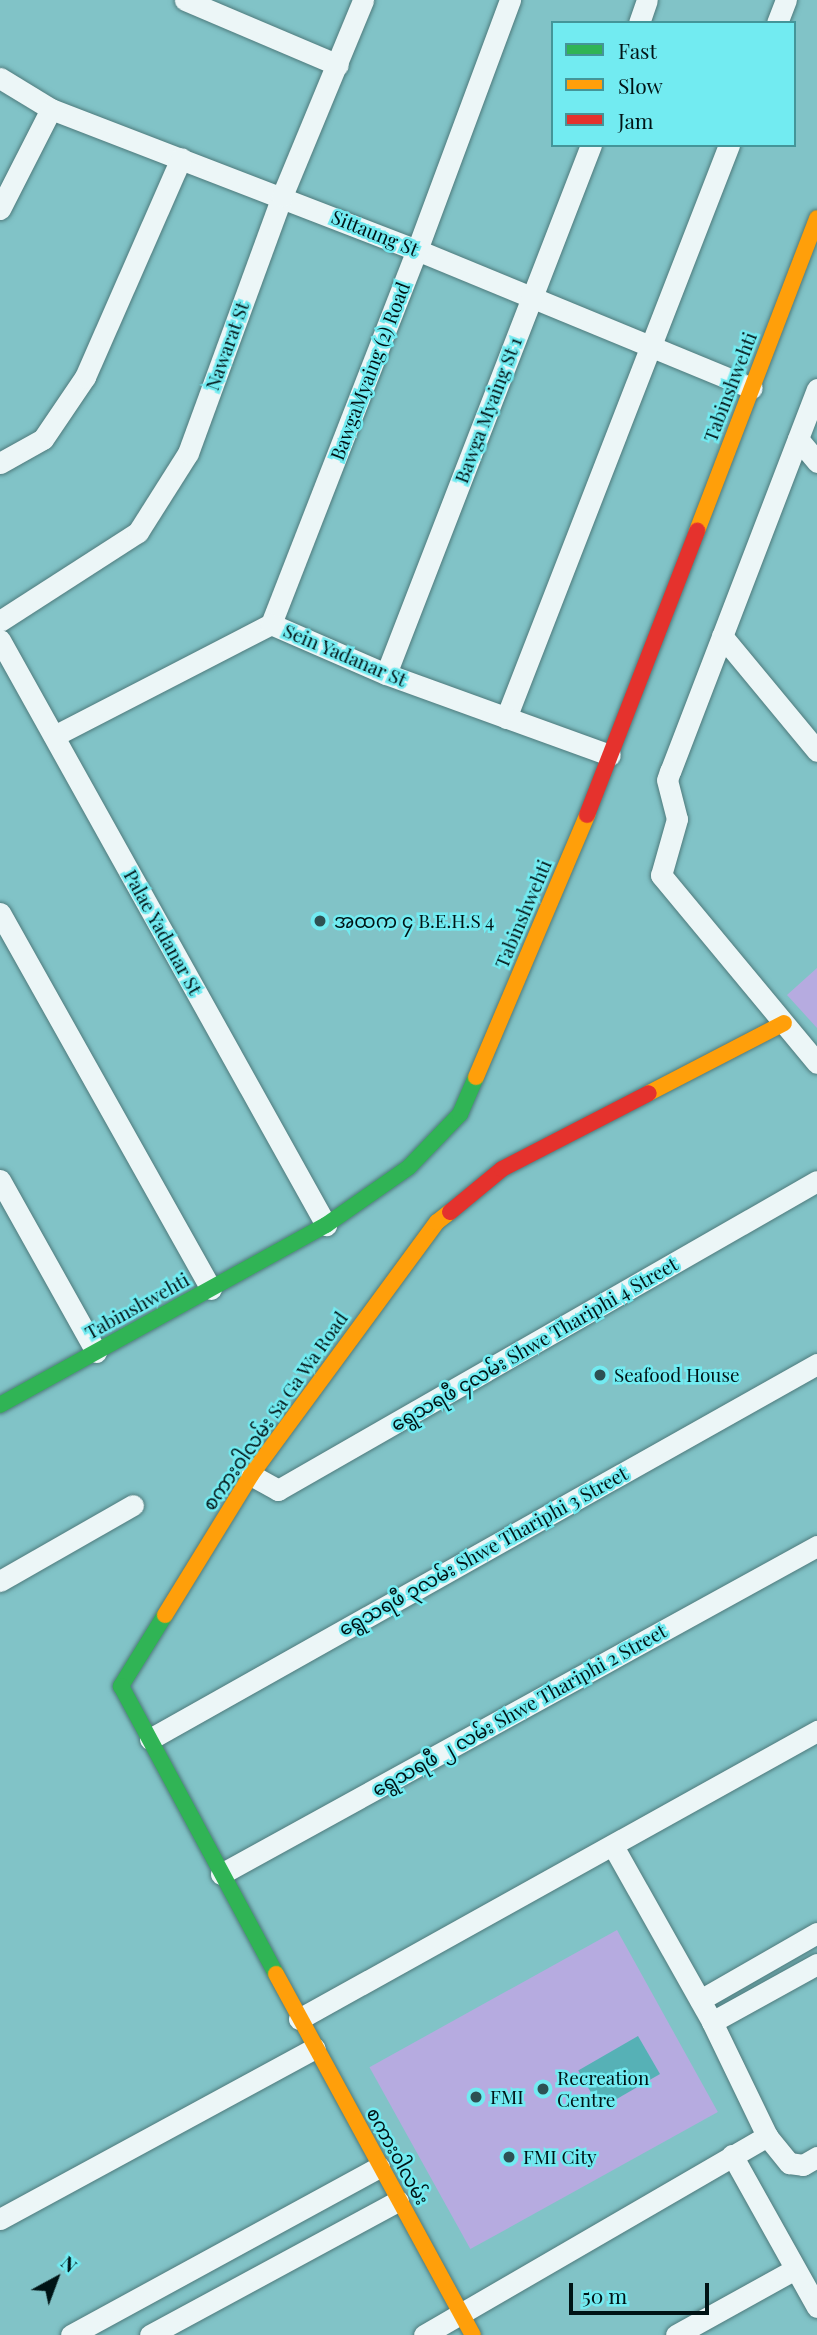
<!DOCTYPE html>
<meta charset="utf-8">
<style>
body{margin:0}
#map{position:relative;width:817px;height:2335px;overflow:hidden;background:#81c3c7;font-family:"Playfair Display","Noto Sans Myanmar",serif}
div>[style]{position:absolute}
.green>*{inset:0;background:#b6abe0;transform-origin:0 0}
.water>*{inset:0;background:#56b1b6;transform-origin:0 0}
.roads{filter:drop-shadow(0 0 2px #4e7a7c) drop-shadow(0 0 2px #4e7a7c)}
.street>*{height:21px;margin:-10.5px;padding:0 10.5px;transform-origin:10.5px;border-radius:10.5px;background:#ecf6f7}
.fast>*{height:16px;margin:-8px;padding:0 8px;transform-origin:8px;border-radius:8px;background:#30b455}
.slow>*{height:16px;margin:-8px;padding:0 8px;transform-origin:8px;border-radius:8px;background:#ff9f0a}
.jam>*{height:16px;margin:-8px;padding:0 8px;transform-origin:8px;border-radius:8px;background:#e5322d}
.dots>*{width:19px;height:19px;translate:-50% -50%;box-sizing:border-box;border:4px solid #72ebf1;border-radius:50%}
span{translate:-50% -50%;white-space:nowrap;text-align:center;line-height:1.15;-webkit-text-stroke:5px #72ebf1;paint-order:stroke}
.street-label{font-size:19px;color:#001315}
.poi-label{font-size:19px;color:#001315}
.left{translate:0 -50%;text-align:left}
.legend{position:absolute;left:551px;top:21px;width:245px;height:126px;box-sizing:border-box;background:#72ebf1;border:2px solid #449599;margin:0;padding:9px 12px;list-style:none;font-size:21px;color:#001315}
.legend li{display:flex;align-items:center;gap:14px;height:35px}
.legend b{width:35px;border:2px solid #449599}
.north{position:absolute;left:21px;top:2244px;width:70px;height:70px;-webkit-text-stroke:5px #72ebf1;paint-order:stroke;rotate:41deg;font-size:19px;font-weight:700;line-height:28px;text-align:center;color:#001315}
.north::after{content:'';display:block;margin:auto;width:24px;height:32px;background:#001315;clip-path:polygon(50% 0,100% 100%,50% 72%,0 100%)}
.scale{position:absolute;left:569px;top:2283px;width:140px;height:32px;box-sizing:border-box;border:4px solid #001315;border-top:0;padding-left:9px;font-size:21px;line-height:24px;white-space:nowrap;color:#001315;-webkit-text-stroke:5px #72ebf1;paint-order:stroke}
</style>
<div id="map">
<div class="green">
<div style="clip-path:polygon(817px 968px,817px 1028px,787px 995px)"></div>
<div style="left:617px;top:1930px;width:208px;height:283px;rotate:61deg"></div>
</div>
<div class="water">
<div style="left:638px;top:2036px;width:44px;height:69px;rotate:60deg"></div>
</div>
<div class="roads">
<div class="street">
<div style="left:185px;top:0;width:166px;rotate:23deg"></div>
<div style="left:639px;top:23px;width:24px;rotate:-71deg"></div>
<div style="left:777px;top:23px;width:25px;rotate:-69deg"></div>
<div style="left:0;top:78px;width:60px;rotate:31.3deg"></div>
<div style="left:51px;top:109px;width:392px;rotate:21.1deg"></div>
<div style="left:417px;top:250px;width:362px;rotate:22.4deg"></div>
<div style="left:0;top:209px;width:112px;rotate:-63deg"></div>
<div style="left:817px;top:389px;width:409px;rotate:111deg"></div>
<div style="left:670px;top:771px;width:9px;rotate:108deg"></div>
<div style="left:667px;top:780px;width:40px;rotate:75.6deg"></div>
<div style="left:677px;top:819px;width:58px;rotate:105.9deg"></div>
<div style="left:661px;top:875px;width:244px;rotate:50.3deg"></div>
<div style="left:798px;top:439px;width:30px;rotate:50deg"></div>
<div style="left:0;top:463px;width:49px;rotate:-29.2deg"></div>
<div style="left:43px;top:439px;width:75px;rotate:-55.9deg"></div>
<div style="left:85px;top:377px;width:239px;rotate:-66.3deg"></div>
<div style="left:0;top:621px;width:164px;rotate:-32.8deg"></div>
<div style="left:138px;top:532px;width:93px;rotate:-57.7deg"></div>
<div style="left:188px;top:453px;width:274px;rotate:-69.9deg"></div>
<div style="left:282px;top:196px;width:212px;rotate:-67.5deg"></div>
<div style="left:271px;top:624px;width:401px;rotate:-68.7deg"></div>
<div style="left:417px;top:250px;width:267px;rotate:-69.6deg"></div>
<div style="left:722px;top:636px;width:149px;rotate:50.4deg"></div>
<div style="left:0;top:640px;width:670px;rotate:60.87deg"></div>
<div style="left:386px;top:674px;width:567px;rotate:-68.82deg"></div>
<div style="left:506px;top:718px;width:615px;rotate:-68.74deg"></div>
<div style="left:54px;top:736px;width:244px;rotate:-27.3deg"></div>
<div style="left:271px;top:624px;width:125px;rotate:23.5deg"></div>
<div style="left:386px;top:674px;width:238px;rotate:19.9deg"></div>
<div style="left:0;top:913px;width:431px;rotate:60.7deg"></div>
<div style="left:0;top:1180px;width:197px;rotate:60.8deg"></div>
<div style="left:251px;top:1475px;width:31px;rotate:29deg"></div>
<div style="left:278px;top:1490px;width:621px;rotate:-29.82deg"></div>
<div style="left:0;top:1581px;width:153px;rotate:-29.7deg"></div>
<div style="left:150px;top:1739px;width:765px;rotate:-29.35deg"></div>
<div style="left:613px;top:1846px;width:202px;rotate:60.6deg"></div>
<div style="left:712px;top:2022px;width:127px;rotate:64.2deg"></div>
<div style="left:767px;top:2136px;width:35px;rotate:51deg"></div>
<div style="left:789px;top:2163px;width:14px;rotate:8deg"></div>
<div style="left:803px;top:2165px;width:16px;rotate:-30deg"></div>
<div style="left:221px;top:1874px;width:680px;rotate:-28.83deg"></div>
<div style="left:700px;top:2000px;width:135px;rotate:-29.8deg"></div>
<div style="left:299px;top:2019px;width:593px;rotate:-29.07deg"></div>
<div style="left:712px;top:2022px;width:120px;rotate:-28.9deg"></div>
<div style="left:732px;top:2155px;width:174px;rotate:60.8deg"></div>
<div style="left:0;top:2219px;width:358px;rotate:-28.5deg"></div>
<div style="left:71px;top:2335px;width:351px;rotate:-28.6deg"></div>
<div style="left:150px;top:2335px;width:282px;rotate:-28.4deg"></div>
<div style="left:424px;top:2335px;width:397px;rotate:-30.1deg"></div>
<div style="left:676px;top:2335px;width:136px;rotate:-29deg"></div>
</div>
<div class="fast">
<div style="left:0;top:1405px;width:372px;rotate:-28.9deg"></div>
<div style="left:326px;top:1225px;width:101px;rotate:-34.9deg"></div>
<div style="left:409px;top:1167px;width:74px;rotate:-46.1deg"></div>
<div style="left:460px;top:1114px;width:40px;rotate:-66.6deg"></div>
<div style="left:165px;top:1615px;width:84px;rotate:121.8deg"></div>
<div style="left:121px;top:1686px;width:327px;rotate:61.7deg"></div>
</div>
<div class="slow">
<div style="left:697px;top:531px;width:335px;rotate:-69deg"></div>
<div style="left:476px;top:1077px;width:285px;rotate:-67deg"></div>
<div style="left:649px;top:1093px;width:152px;rotate:-27.4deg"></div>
<div style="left:165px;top:1615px;width:164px;rotate:-58.4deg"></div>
<div style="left:251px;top:1475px;width:314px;rotate:-53.7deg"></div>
<div style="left:437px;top:1222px;width:16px;rotate:-38deg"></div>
<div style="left:276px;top:1974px;width:411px;rotate:61.4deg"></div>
</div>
<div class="jam">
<div style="left:587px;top:815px;width:305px;rotate:-68.8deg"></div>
<div style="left:450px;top:1212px;width:67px;rotate:-39.6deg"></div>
<div style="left:502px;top:1169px;width:165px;rotate:-27.3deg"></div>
</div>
</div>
<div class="dots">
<div style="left:320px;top:921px;background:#2d5153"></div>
<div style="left:600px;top:1375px;background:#2d5153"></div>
<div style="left:543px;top:2089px;background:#2d5153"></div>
<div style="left:476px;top:2097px;background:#2d5153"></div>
<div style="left:509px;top:2157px;background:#2d5153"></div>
</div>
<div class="street-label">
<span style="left:375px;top:233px;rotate:22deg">Sittaung St</span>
<span style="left:227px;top:346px;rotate:-70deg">Nawarat St</span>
<span style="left:370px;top:371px;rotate:-69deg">BawgaMyaing (2) Road</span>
<span style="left:730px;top:387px;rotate:-69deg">Tabinshwehti</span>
<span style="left:488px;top:410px;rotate:-69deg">Bawga Myaing St 1</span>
<span style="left:345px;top:655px;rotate:23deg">Sein Yadanar St</span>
<span style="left:523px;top:914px;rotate:-67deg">Tabinshwehti</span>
<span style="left:163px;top:932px;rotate:61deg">Palae Yadanar St</span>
<span style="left:137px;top:1306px;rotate:-29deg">Tabinshwehti</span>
<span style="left:534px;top:1344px;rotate:-30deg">ရွေသရဖီ ၄လမ်း Shwe Thariphi 4 Street</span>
<span style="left:275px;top:1411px;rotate:-55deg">စကားဝါလမ်း Sa Ga Wa Road</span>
<span style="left:483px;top:1551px;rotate:-29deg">ရွေသရဖီ ၃လမ်း Shwe Thariphi 3 Street</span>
<span style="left:519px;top:1710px;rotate:-29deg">ရွေသရဖီ ၂ လမ်း Shwe Thariphi 2 Street</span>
<span style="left:398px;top:2156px;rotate:61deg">စကား၀ါလမ်း</span>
</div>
<div class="poi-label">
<span class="left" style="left:334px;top:921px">အထက ၄ B.E.H.S 4</span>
<span class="left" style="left:614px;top:1375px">Seafood House</span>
<span class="left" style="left:557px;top:2089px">Recreation<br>Centre</span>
<span class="left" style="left:490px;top:2097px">FMI</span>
<span class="left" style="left:523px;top:2157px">FMI City</span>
</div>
<ul class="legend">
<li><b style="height:9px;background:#30b455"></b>Fast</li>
<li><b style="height:9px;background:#ff9f0a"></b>Slow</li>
<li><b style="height:9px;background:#e5322d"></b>Jam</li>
</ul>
<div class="north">N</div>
<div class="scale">50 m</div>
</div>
